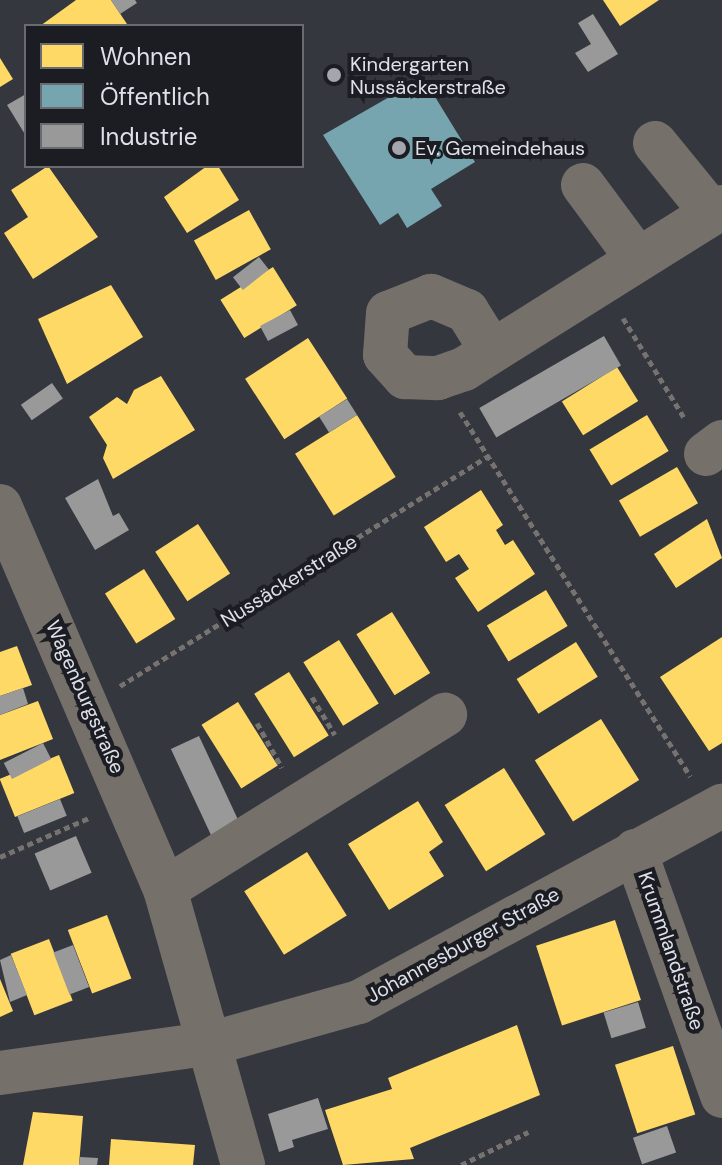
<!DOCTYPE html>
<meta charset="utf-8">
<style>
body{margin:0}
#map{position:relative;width:722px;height:1165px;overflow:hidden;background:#35373f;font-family:"DM Sans",sans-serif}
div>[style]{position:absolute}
.homes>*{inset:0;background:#ffd966;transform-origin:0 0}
.public>*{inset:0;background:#76a5af}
.industry>*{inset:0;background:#999;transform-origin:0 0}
.path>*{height:5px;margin-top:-2.5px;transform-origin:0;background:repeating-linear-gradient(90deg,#757270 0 6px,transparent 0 10px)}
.minor>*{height:44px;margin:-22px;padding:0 22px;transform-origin:22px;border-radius:22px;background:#76706a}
.dots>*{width:22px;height:22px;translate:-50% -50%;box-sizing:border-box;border:4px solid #1b1d23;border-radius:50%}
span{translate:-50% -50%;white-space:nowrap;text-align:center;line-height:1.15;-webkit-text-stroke:8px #1b1d23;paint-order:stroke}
.poi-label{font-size:20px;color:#dee1ea}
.left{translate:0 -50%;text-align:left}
.street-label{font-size:20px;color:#dee1ea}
.legend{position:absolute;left:24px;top:24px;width:280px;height:144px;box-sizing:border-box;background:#1b1d23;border:2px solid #696b73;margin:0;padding:10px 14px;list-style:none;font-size:24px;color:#dee1ea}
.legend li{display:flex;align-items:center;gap:16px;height:40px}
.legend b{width:40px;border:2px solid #696b73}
</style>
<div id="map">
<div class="homes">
<div style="clip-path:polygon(76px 0,111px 0,127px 24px,40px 26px)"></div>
<div style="clip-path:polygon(603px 0,659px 0,620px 26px)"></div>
<div style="clip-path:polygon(0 58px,13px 79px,0 87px)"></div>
<div style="clip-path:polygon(48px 166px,98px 237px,33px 279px,4px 233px,28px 217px,11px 190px)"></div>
<div style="clip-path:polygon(207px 166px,218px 166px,239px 200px,187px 233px,164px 197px)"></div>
<div style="left:249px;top:210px;width:45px;height:63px;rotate:61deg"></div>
<div style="left:273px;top:267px;width:45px;height:62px;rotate:58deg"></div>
<div style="clip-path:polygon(111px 285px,143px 337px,67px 384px,38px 319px)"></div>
<div style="left:308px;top:338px;width:72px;height:75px;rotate:57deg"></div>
<div style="left:617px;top:367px;width:40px;height:65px;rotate:58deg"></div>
<div style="clip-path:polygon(161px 376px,195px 430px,113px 479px,103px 458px,107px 445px,89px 417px,117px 397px,127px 404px,134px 390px)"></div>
<div style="left:357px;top:415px;width:73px;height:73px;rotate:58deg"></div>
<div style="left:647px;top:415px;width:42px;height:67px;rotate:59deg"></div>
<div style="left:677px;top:467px;width:42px;height:67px;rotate:60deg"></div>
<div style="clip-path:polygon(481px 490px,503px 525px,496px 530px,505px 545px,513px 540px,535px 574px,478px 612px,455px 578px,469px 569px,459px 554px,446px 562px,424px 527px)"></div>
<div style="clip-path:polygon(707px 519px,722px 558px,676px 588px,654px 554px)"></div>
<div style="left:198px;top:524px;width:59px;height:51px;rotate:57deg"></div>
<div style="left:144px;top:569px;width:59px;height:46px;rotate:58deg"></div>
<div style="left:546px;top:590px;width:42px;height:69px;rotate:59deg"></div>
<div style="left:392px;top:612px;width:72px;height:42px;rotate:58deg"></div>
<div style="clip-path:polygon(722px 637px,722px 743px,709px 751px,660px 677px)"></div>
<div style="left:339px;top:640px;width:75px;height:42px;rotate:58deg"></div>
<div style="left:576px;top:642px;width:41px;height:70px;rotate:58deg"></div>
<div style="clip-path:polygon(17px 646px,32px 685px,0 696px,0 652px)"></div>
<div style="left:289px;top:672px;width:75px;height:41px;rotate:58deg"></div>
<div style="clip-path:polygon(38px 701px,53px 739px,0 760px,0 715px)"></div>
<div style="left:238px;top:702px;width:75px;height:43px;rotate:58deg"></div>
<div style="left:601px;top:719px;width:72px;height:78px;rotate:58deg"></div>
<div style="left:59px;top:755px;width:41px;height:64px;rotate:68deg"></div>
<div style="left:504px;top:768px;width:78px;height:70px;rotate:58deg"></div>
<div style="clip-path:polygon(418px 801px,443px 842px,429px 852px,444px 876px,389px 910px,348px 844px)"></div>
<div style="left:307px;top:852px;width:75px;height:74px;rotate:58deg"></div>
<div style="left:107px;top:915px;width:68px;height:42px;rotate:69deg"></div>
<div style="left:615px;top:920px;width:84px;height:83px;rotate:72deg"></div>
<div style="left:49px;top:939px;width:66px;height:41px;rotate:69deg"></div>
<div style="clip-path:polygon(0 979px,13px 1011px,0 1017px)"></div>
<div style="clip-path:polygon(517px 1025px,540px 1095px,410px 1148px,414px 1159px,343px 1165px,325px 1110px,392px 1089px,388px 1078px)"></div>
<div style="left:673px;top:1046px;width:72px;height:61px;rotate:72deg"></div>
<div style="clip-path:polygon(33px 1112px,83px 1116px,79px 1165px,23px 1165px)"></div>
<div style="clip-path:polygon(111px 1139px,195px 1145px,193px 1165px,109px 1165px)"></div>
</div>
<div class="public">
<div style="clip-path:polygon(429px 87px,475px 162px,431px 189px,442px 206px,407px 228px,398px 213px,380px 225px,323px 135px,405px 88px,411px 99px)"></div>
</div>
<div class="industry">
<div style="clip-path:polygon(111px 0,135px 0,137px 3px,120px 14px)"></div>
<div style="clip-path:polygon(593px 14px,618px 54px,588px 72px,575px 53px,591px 44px,578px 23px)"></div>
<div style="clip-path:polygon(26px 94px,26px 136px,7px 105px)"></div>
<div style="left:259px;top:257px;width:16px;height:33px;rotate:52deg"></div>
<div style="left:290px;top:310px;width:17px;height:34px;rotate:62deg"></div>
<div style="left:604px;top:336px;width:34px;height:144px;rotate:60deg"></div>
<div style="left:52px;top:383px;width:19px;height:38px;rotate:55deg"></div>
<div style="left:347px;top:399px;width:19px;height:33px;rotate:58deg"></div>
<div style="clip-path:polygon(98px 479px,113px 516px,119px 513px,129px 530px,95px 550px,65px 498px)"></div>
<div style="clip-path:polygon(23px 688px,28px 704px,0 715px,0 696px)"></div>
<div style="left:199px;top:736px;width:104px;height:31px;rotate:65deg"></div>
<div style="left:43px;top:743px;width:18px;height:44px;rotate:63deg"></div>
<div style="left:60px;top:799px;width:18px;height:46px;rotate:68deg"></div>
<div style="left:76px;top:836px;width:40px;height:45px;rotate:67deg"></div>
<div style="left:73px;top:945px;width:45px;height:21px;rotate:69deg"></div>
<div style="clip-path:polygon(11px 955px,27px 995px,10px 1002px,0 960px)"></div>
<div style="left:638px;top:1002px;width:27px;height:36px;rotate:73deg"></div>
<div style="clip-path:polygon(318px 1098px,328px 1129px,292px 1140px,294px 1147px,279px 1152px,268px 1114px)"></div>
<div style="left:667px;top:1126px;width:28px;height:36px;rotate:71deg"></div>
<div style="clip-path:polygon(80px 1157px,98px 1158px,97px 1165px,79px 1165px)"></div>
</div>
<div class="path">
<div style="left:623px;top:318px;width:119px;rotate:58.5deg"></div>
<div style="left:460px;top:412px;width:431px;rotate:57.7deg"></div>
<div style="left:120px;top:686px;width:434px;rotate:-32deg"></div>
<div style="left:312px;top:697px;width:44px;rotate:58.8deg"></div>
<div style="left:257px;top:723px;width:51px;rotate:60.9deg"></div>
<div style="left:0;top:857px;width:97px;rotate:-23.7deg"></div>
<div style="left:461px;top:1165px;width:75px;rotate:-26.2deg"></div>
</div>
<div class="minor">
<div style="left:655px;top:143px;width:90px;rotate:50.8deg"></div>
<div style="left:583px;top:185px;width:91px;rotate:53.5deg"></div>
<div style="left:490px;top:348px;width:44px;rotate:-121.9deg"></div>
<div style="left:467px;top:311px;width:39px;rotate:-157deg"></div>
<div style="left:431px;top:296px;width:46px;rotate:158.4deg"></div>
<div style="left:388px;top:313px;width:42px;rotate:94.1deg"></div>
<div style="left:385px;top:355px;width:30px;rotate:48deg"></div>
<div style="left:405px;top:377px;width:33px;rotate:2deg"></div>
<div style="left:438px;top:378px;width:28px;rotate:-19deg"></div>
<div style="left:464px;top:369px;width:305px;rotate:-32.1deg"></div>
<div style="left:706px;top:454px;width:20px;rotate:-37deg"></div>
<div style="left:0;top:506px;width:417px;rotate:66.7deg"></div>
<div style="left:165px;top:889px;width:287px;rotate:74.2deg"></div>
<div style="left:635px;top:851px;width:260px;rotate:70.4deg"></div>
<div style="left:165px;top:889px;width:330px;rotate:-31.9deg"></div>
<div style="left:0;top:1073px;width:215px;rotate:-8deg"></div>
<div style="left:213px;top:1043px;width:152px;rotate:-15.7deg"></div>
<div style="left:359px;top:1002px;width:413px;rotate:-28.4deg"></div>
</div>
<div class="dots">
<div style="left:334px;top:75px;background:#a3a6ae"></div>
<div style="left:399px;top:148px;background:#a3a6ae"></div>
</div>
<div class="poi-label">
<span class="left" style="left:350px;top:76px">Kindergarten<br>Nussäckerstraße</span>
<span class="left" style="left:415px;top:148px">Ev. Gemeindehaus</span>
</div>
<div class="street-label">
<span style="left:289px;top:581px;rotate:-32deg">Nussäckerstraße</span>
<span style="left:85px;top:697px;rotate:66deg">Wagenburgstraße</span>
<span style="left:463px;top:945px;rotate:-29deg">Johannesburger Straße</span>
<span style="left:671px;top:951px;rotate:71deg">Krummlandstraße</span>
</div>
<ul class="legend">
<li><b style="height:22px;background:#ffd966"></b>Wohnen</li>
<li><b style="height:22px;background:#76a5af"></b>Öffentlich</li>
<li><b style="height:22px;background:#999"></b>Industrie</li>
</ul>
</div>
